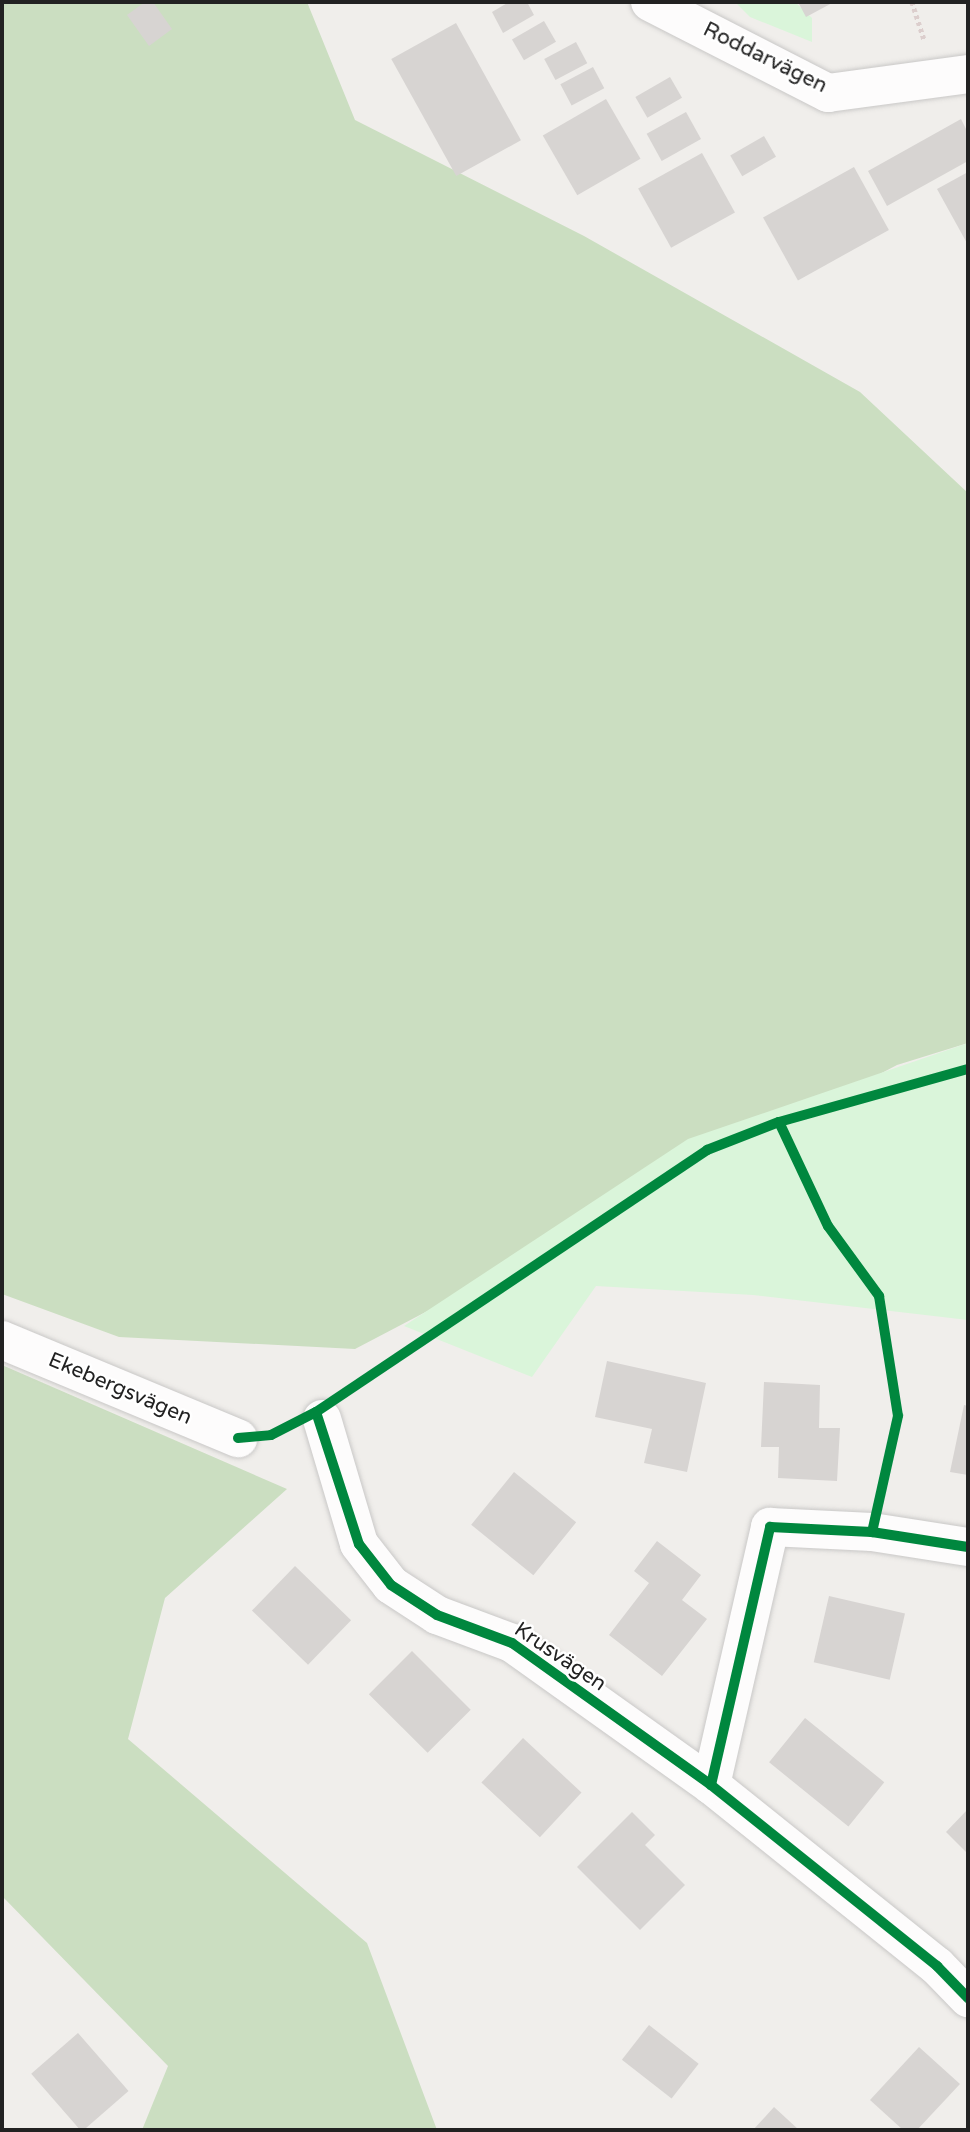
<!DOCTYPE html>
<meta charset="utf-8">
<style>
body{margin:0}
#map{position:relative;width:970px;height:2132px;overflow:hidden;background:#f0eeeb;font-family:"Varela Round",sans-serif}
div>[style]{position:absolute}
.forest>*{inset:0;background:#cbdec1}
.park>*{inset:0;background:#daf5da}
.building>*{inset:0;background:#d7d4d2;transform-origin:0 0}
.path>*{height:4.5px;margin-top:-2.25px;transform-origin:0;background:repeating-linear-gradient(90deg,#dccecd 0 3.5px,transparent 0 7px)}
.roads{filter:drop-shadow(0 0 2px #c9c8c7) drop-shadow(0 0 2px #c9c8c7)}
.minor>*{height:38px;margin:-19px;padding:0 19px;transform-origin:19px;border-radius:19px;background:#fdfcfc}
.cycleway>*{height:10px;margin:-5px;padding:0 5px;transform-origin:5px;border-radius:5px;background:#00873e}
span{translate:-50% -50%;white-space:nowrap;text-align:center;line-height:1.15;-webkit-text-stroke:5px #fff;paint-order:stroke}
.street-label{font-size:21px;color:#222}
.frame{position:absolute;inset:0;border:4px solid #222;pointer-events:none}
</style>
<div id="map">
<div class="forest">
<div style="clip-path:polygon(2px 2px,307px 2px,355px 120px,584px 236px,860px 392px,968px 493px,968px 1043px,897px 1065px,355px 1349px,119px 1337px,2px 1294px)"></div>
<div style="clip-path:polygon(2px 1365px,287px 1489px,165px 1598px,128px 1739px,367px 1943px,437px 2130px,142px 2130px,168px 2066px,2px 1896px)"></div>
</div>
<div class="park">
<div style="clip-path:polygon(735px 2px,795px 2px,812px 18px,812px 42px,750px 17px)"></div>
<div style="clip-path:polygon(968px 1043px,968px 1320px,753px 1295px,596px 1286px,532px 1377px,404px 1326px,688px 1139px)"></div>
</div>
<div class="building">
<div style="clip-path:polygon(145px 2px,153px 2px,172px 29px,149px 46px,127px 15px)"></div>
<div style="clip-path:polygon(509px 2px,527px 2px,534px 15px,503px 33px,492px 12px)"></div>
<div style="clip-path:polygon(798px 2px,834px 2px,806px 17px)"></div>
<div style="left:544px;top:21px;width:24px;height:37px;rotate:60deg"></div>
<div style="left:456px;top:23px;width:134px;height:74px;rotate:61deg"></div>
<div style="left:576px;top:42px;width:24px;height:36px;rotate:62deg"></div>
<div style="left:593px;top:67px;width:24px;height:37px;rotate:62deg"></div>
<div style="left:670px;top:77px;width:24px;height:40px;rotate:60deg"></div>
<div style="left:606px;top:99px;width:69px;height:73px;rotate:60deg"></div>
<div style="left:686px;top:112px;width:31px;height:45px;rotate:61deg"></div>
<div style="clip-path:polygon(961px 119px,968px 133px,968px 161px,887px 206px,868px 171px)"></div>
<div style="left:764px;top:136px;width:24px;height:39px;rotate:60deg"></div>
<div style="left:702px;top:153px;width:68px;height:73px;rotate:61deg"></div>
<div style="left:854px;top:167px;width:72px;height:104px;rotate:61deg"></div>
<div style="clip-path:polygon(968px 172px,968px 245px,937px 189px)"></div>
<div style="clip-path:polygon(607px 1361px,706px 1383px,687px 1472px,644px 1463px,652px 1429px,595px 1417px)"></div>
<div style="clip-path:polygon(764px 1382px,820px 1385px,819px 1428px,840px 1428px,837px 1481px,778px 1478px,779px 1447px,761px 1447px)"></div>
<div style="clip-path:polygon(964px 1405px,968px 1406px,968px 1475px,950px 1472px)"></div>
<div style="left:514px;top:1472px;width:80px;height:68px;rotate:39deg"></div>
<div style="clip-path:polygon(657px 1541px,701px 1575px,682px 1600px,707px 1619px,662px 1676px,609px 1635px,649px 1583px,634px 1571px)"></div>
<div style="left:295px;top:1566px;width:78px;height:62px;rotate:44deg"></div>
<div style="left:829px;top:1596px;width:78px;height:68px;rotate:13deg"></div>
<div style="left:412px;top:1651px;width:83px;height:61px;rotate:45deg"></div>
<div style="left:805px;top:1718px;width:102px;height:57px;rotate:39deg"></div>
<div style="left:523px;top:1738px;width:80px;height:61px;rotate:43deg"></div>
<div style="clip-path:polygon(968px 1809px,968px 1854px,946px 1832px)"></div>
<div style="clip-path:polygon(632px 1812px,655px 1835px,645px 1845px,685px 1885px,640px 1930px,577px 1867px)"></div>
<div style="left:649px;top:2025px;width:63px;height:44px;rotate:38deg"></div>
<div style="left:78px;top:2033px;width:77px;height:62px;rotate:49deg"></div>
<div style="clip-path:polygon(919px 2047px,960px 2084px,917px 2130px,903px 2130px,870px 2100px)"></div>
<div style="clip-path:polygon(774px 2107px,799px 2130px,753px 2130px)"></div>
</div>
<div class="path">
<div style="left:912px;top:2px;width:40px;rotate:72deg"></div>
</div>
<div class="roads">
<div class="minor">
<div style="left:650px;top:2px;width:200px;rotate:27.1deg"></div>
<div style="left:828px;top:93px;width:141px;rotate:-7.7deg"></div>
<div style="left:2px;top:1340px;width:256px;rotate:22.6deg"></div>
<div style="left:322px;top:1419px;width:130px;rotate:73.5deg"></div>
<div style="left:359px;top:1544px;width:52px;rotate:52deg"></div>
<div style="left:391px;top:1585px;width:55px;rotate:33.1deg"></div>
<div style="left:437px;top:1615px;width:80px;rotate:20.5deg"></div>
<div style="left:512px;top:1643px;width:244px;rotate:35.5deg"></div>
<div style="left:711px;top:1785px;width:290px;rotate:38.7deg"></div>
<div style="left:937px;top:1966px;width:45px;rotate:45.9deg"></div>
<div style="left:711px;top:1785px;width:265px;rotate:-77.1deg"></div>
<div style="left:770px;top:1527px;width:102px;rotate:2.8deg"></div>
<div style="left:872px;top:1532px;width:97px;rotate:8.9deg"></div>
</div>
</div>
<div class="cycleway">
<div style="left:779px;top:1122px;width:115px;rotate:64.8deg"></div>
<div style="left:828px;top:1226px;width:87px;rotate:53.9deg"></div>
<div style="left:879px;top:1296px;width:121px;rotate:81deg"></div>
<div style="left:898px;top:1416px;width:119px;rotate:102.6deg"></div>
<div style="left:316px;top:1412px;width:139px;rotate:72deg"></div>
<div style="left:359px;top:1544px;width:52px;rotate:52deg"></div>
<div style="left:391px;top:1585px;width:55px;rotate:33.1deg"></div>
<div style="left:437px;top:1615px;width:80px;rotate:20.5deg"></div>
<div style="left:512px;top:1643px;width:244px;rotate:35.5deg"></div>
<div style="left:711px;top:1785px;width:290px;rotate:38.7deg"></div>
<div style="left:937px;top:1966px;width:45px;rotate:45.9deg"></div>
<div style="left:238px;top:1438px;width:33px;rotate:-5deg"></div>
<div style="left:271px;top:1435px;width:51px;rotate:-27.1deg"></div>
<div style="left:316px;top:1412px;width:471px;rotate:-33.8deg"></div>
<div style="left:707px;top:1150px;width:77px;rotate:-21.3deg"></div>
<div style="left:779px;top:1122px;width:196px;rotate:-15.7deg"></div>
<div style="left:711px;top:1785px;width:265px;rotate:-77.1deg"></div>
<div style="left:770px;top:1527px;width:102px;rotate:2.8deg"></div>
<div style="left:872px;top:1532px;width:97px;rotate:8.9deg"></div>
</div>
<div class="street-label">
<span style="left:765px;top:58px;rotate:26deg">Roddarvägen</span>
<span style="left:120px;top:1389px;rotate:23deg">Ekebergsvägen</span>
<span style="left:560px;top:1657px;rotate:34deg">Krusvägen</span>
</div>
<div class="frame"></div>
</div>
